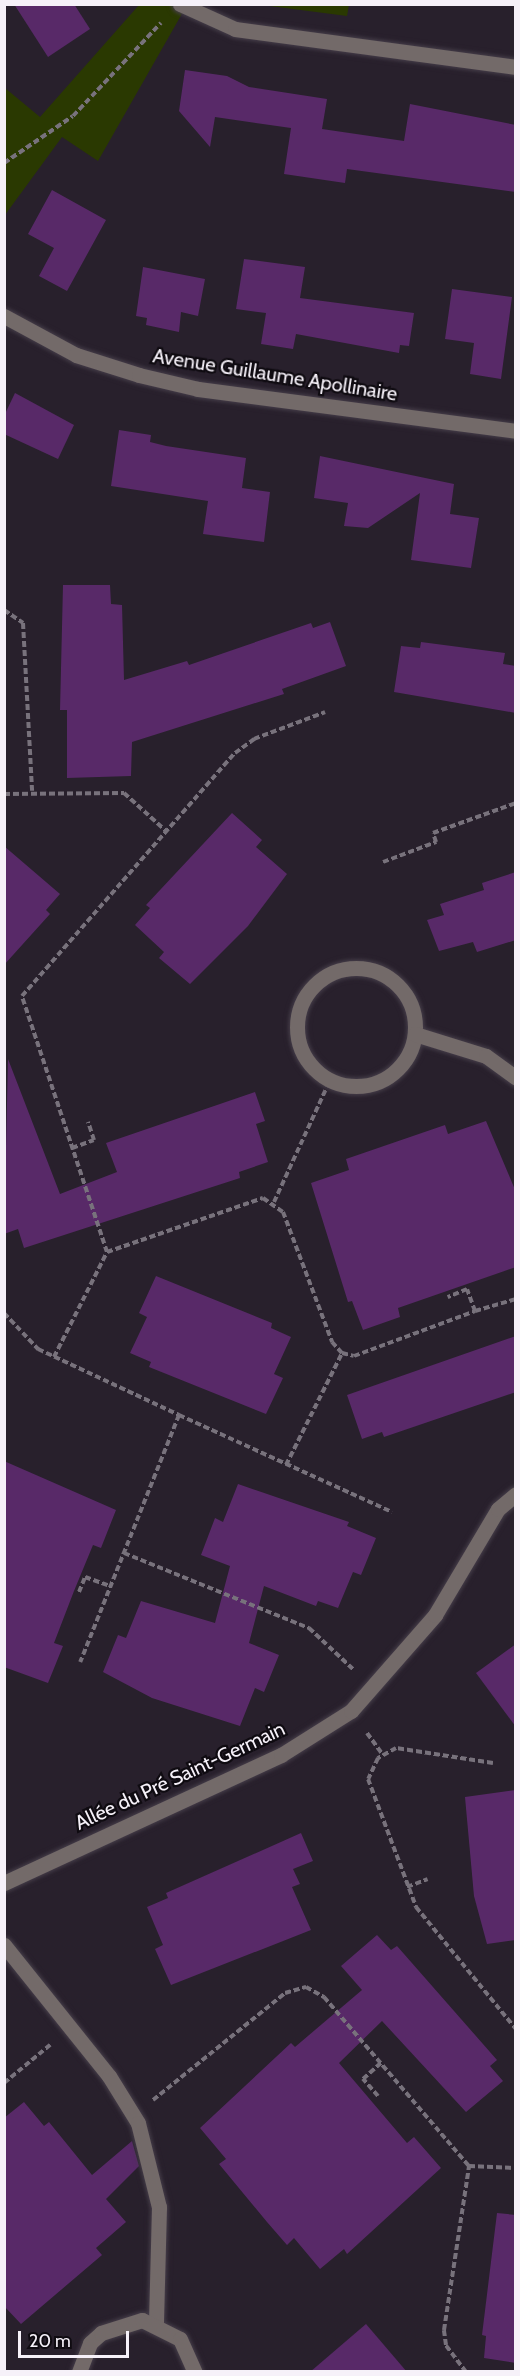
<!DOCTYPE html>
<meta charset="utf-8">
<style>
body{margin:0}
#map{position:relative;width:520px;height:2376px;overflow:hidden;background:#28202c;font-family:Cabin,sans-serif}
div>[style]{position:absolute}
.green>*{inset:0;background:#2a3901}
.building>*{inset:0;background:#582968}
.path>*{height:4px;margin-top:-2px;transform-origin:0;background:repeating-linear-gradient(90deg,#78727c 0 6px,transparent 0 9px)}
.roads{filter:drop-shadow(0 0 2px #453d49) drop-shadow(0 0 2px #453d49)}
.minor>*{height:15px;margin:-7.5px;padding:0 7.5px;transform-origin:7.5px;border-radius:7.5px;background:#736a69}
.minor>.ring{margin:-7.5px;padding:0;box-sizing:content-box;background:none;border:15px solid #736a69;border-radius:50%}
span{translate:-50% -50%;white-space:nowrap;text-align:center;line-height:1.15;-webkit-text-stroke:4.5px #0f0b11;paint-order:stroke}
.street-label{font-size:20px;color:#f6f1f9}
.frame{position:absolute;inset:0;border:6px solid #f6f1f9;pointer-events:none}
.scale{position:absolute;left:18px;top:2331px;width:111px;height:27px;box-sizing:border-box;border:3px solid #f6f1f9;border-top:0;padding-left:8px;font-size:18px;line-height:21px;white-space:nowrap;color:#f6f1f9;-webkit-text-stroke:4px #0f0b11;paint-order:stroke}
</style>
<div id="map">
<div class="green">
<div style="clip-path:polygon(139px 5px,187px 5px,98px 161px,62px 137px,5px 215px,5px 88px,40px 117px)"></div>
<div style="clip-path:polygon(262px 5px,349px 4px,349px 5px,347px 16px)"></div>
</div>
<div class="building">
<div style="clip-path:polygon(14px 4px,74px 4px,90px 29px,48px 57px)"></div>
<div style="clip-path:polygon(185px 70px,227px 76px,249px 87px,327px 99px,322px 129px,404px 141px,410px 104px,516px 125px,516px 192px,347px 169px,345px 183px,284px 174px,291px 128px,215px 117px,210px 147px,179px 111px)"></div>
<div style="clip-path:polygon(52px 190px,106px 220px,67px 291px,39px 276px,54px 248px,28px 234px)"></div>
<div style="clip-path:polygon(244px 259px,305px 267px,300px 298px,414px 313px,409px 346px,400px 345px,399px 353px,296px 334px,293px 349px,261px 344px,266px 313px,236px 309px)"></div>
<div style="clip-path:polygon(143px 267px,205px 279px,198px 316px,181px 312px,179px 332px,146px 325px,147px 318px,136px 316px)"></div>
<div style="clip-path:polygon(452px 289px,512px 297px,501px 379px,470px 374px,474px 343px,445px 339px)"></div>
<div style="clip-path:polygon(15px 393px,74px 425px,58px 459px,4px 434px,4px 416px)"></div>
<div style="clip-path:polygon(119px 430px,151px 435px,150px 442px,166px 446px,246px 458px,242px 488px,270px 492px,264px 542px,203px 534px,208px 501px,111px 486px)"></div>
<div style="clip-path:polygon(320px 456px,454px 484px,450px 514px,479px 518px,471px 568px,411px 560px,420px 493px,368px 528px,344px 526px,348px 503px,314px 498px)"></div>
<div style="clip-path:polygon(63px 585px,110px 585px,111px 604px,122px 605px,124px 680px,187px 661px,189px 665px,311px 623px,313px 628px,330px 622px,346px 666px,282px 689px,284px 694px,132px 742px,131px 776px,67px 778px,67px 710px,60px 710px)"></div>
<div style="clip-path:polygon(421px 642px,505px 653px,503px 664px,516px 666px,516px 713px,394px 692px,401px 646px,420px 648px)"></div>
<div style="clip-path:polygon(232px 813px,262px 840px,256px 847px,287px 874px,248px 926px,190px 984px,159px 958px,164px 952px,135px 925px,150px 908px,146px 905px)"></div>
<div style="clip-path:polygon(4px 846px,60px 894px,46px 910px,50px 914px,4px 965px)"></div>
<div style="clip-path:polygon(516px 872px,516px 940px,477px 952px,473px 942px,439px 951px,427px 920px,444px 915px,440px 904px,484px 890px,482px 883px)"></div>
<div style="clip-path:polygon(8px 1059px,60px 1194px,117px 1172px,106px 1143px,255px 1092px,265px 1121px,256px 1124px,268px 1162px,239px 1172px,240px 1178px,24px 1248px,18px 1229px,4px 1234px)"></div>
<div style="clip-path:polygon(486px 1121px,516px 1192px,516px 1267px,398px 1308px,400px 1317px,363px 1330px,352px 1301px,348px 1302px,311px 1183px,349px 1170px,346px 1159px,445px 1125px,448px 1134px)"></div>
<div style="clip-path:polygon(156px 1276px,272px 1323px,271px 1328px,291px 1337px,274px 1374px,283px 1378px,266px 1414px,149px 1367px,151px 1362px,130px 1353px,147px 1317px,139px 1313px)"></div>
<div style="clip-path:polygon(516px 1336px,516px 1392px,384px 1437px,382px 1432px,362px 1439px,347px 1395px)"></div>
<div style="clip-path:polygon(4px 1461px,116px 1510px,101px 1548px,93px 1545px,74px 1591px,54px 1643px,63px 1646px,48px 1683px,4px 1667px)"></div>
<div style="clip-path:polygon(238px 1484px,349px 1522px,347px 1526px,376px 1538px,361px 1575px,353px 1572px,338px 1608px,318px 1601px,316px 1606px,264px 1586px,249px 1643px,279px 1655px,264px 1692px,255px 1688px,240px 1726px,152px 1698px,103px 1672px,118px 1635px,126px 1638px,141px 1601px,215px 1623px,230px 1566px,201px 1555px,215px 1518px,223px 1522px)"></div>
<div style="clip-path:polygon(516px 1644px,516px 1727px,476px 1673px)"></div>
<div style="clip-path:polygon(516px 1790px,516px 1940px,487px 1944px,474px 1896px,465px 1797px)"></div>
<div style="clip-path:polygon(301px 1833px,313px 1861px,293px 1869px,300px 1884px,292px 1887px,311px 1930px,171px 1985px,155px 1949px,163px 1945px,147px 1907px,168px 1898px,166px 1893px)"></div>
<div style="clip-path:polygon(377px 1935px,391px 1950px,397px 1946px,497px 2060px,490px 2066px,503px 2081px,466px 2112px,382px 2021px,339px 2063px,407px 2143px,414px 2137px,441px 2168px,347px 2254px,344px 2249px,320px 2269px,294px 2238px,287px 2245px,267px 2222px,219px 2164px,226px 2159px,200px 2128px,291px 2043px,295px 2047px,362px 1990px,341px 1966px)"></div>
<div style="clip-path:polygon(24px 2102px,44px 2126px,49px 2122px,92px 2175px,132px 2141px,139px 2166px,106px 2199px,126px 2222px,96px 2248px,102px 2255px,21px 2324px,4px 2306px,4px 2118px)"></div>
<div style="clip-path:polygon(497px 2213px,516px 2215px,516px 2363px,484px 2358px,486px 2336px,482px 2335px)"></div>
<div style="clip-path:polygon(366px 2324px,407px 2372px,310px 2372px)"></div>
</div>
<div class="path">
<div style="left:4px;top:163px;width:83px;rotate:-34.3deg"></div>
<div style="left:73px;top:116px;width:128px;rotate:-46.6deg"></div>
<div style="left:4px;top:610px;width:23px;rotate:34deg"></div>
<div style="left:23px;top:623px;width:168px;rotate:86.9deg"></div>
<div style="left:4px;top:794px;width:120px;rotate:-0.5deg"></div>
<div style="left:124px;top:793px;width:57px;rotate:42.1deg"></div>
<div style="left:383px;top:862px;width:57px;rotate:-20.7deg"></div>
<div style="left:436px;top:842px;width:9px;rotate:-108deg"></div>
<div style="left:433px;top:833px;width:88px;rotate:-19.9deg"></div>
<div style="left:72px;top:1148px;width:23px;rotate:-20deg"></div>
<div style="left:94px;top:1140px;width:19px;rotate:-108deg"></div>
<div style="left:274px;top:1202px;width:134px;rotate:-65.3deg"></div>
<div style="left:107px;top:1252px;width:270px;rotate:-108.4deg"></div>
<div style="left:22px;top:996px;width:323px;rotate:-48.8deg"></div>
<div style="left:235px;top:753px;width:24px;rotate:-36deg"></div>
<div style="left:254px;top:739px;width:76px;rotate:-20.8deg"></div>
<div style="left:475px;top:1311px;width:43px;rotate:-16.3deg"></div>
<div style="left:4px;top:1313px;width:50px;rotate:46.6deg"></div>
<div style="left:38px;top:1349px;width:156px;rotate:25.1deg"></div>
<div style="left:179px;top:1415px;width:266px;rotate:111.8deg"></div>
<div style="left:54px;top:1357px;width:118px;rotate:-63.2deg"></div>
<div style="left:107px;top:1252px;width:165px;rotate:-19.1deg"></div>
<div style="left:263px;top:1198px;width:24px;rotate:35deg"></div>
<div style="left:283px;top:1212px;width:139px;rotate:69.3deg"></div>
<div style="left:332px;top:1342px;width:15px;rotate:48deg"></div>
<div style="left:342px;top:1353px;width:12px;rotate:14deg"></div>
<div style="left:354px;top:1356px;width:129px;rotate:-20.4deg"></div>
<div style="left:475px;top:1311px;width:23px;rotate:-110deg"></div>
<div style="left:467px;top:1289px;width:21px;rotate:157deg"></div>
<div style="left:179px;top:1415px;width:234px;rotate:24.5deg"></div>
<div style="left:286px;top:1465px;width:125px;rotate:-63.4deg"></div>
<div style="left:124px;top:1553px;width:200px;rotate:22.1deg"></div>
<div style="left:309px;top:1628px;width:60px;rotate:43deg"></div>
<div style="left:79px;top:1592px;width:16px;rotate:-68deg"></div>
<div style="left:85px;top:1577px;width:27px;rotate:20deg"></div>
<div style="left:367px;top:1733px;width:26px;rotate:54deg"></div>
<div style="left:493px;top:1763px;width:98px;rotate:-171.2deg"></div>
<div style="left:396px;top:1748px;width:21px;rotate:151deg"></div>
<div style="left:378px;top:1758px;width:23px;rotate:115deg"></div>
<div style="left:368px;top:1779px;width:137px;rotate:69.4deg"></div>
<div style="left:416px;top:1907px;width:158px;rotate:50.7deg"></div>
<div style="left:407px;top:1887px;width:22px;rotate:-21deg"></div>
<div style="left:4px;top:2083px;width:60px;rotate:-39.6deg"></div>
<div style="left:378px;top:2096px;width:23px;rotate:-131deg"></div>
<div style="left:363px;top:2079px;width:24px;rotate:-42deg"></div>
<div style="left:153px;top:2100px;width:170px;rotate:-39deg"></div>
<div style="left:285px;top:1993px;width:22px;rotate:-16deg"></div>
<div style="left:306px;top:1987px;width:21px;rotate:29deg"></div>
<div style="left:324px;top:1997px;width:223px;rotate:49.4deg"></div>
<div style="left:469px;top:2166px;width:47px;rotate:2.4deg"></div>
<div style="left:466px;top:2372px;width:34px;rotate:-127deg"></div>
<div style="left:446px;top:2345px;width:15px;rotate:-98deg"></div>
<div style="left:444px;top:2330px;width:166px;rotate:-81.3deg"></div>
</div>
<div class="roads">
<div class="minor">
<div style="left:180px;top:4px;width:60px;rotate:24.4deg"></div>
<div style="left:235px;top:29px;width:284px;rotate:7.7deg"></div>
<div style="left:4px;top:316px;width:82px;rotate:28.4deg"></div>
<div style="left:76px;top:355px;width:66px;rotate:17.6deg"></div>
<div style="left:139px;top:375px;width:61px;rotate:13.3deg"></div>
<div style="left:198px;top:389px;width:321px;rotate:7.5deg"></div>
<div class="ring" style="left:297px;top:968px;width:103px;height:103px"></div>
<div style="left:415px;top:1034px;width:74px;rotate:17.2deg"></div>
<div style="left:486px;top:1056px;width:37px;rotate:36deg"></div>
<div style="left:4px;top:1883px;width:305px;rotate:-24.8deg"></div>
<div style="left:281px;top:1755px;width:83px;rotate:-32.2deg"></div>
<div style="left:351px;top:1711px;width:128px;rotate:-48.8deg"></div>
<div style="left:435px;top:1615px;width:123px;rotate:-59.3deg"></div>
<div style="left:498px;top:1509px;width:23px;rotate:-40deg"></div>
<div style="left:4px;top:1945px;width:168px;rotate:51.3deg"></div>
<div style="left:109px;top:2076px;width:55px;rotate:58.3deg"></div>
<div style="left:138px;top:2123px;width:87px;rotate:76deg"></div>
<div style="left:159px;top:2207px;width:116px;rotate:91.5deg"></div>
<div style="left:79px;top:2372px;width:31px;rotate:-69deg"></div>
<div style="left:90px;top:2343px;width:15px;rotate:-42deg"></div>
<div style="left:101px;top:2333px;width:43px;rotate:-17.6deg"></div>
<div style="left:142px;top:2320px;width:42px;rotate:26.6deg"></div>
<div style="left:180px;top:2339px;width:36px;rotate:66deg"></div>
</div>
</div>
<div class="street-label">
<span style="left:275px;top:375px;rotate:9deg">Avenue Guillaume Apollinaire</span>
<span style="left:180px;top:1776px;rotate:-25deg">Allée du Pré Saint-Germain</span>
</div>
<div class="frame"></div>
<div class="scale">20 m</div>
</div>
